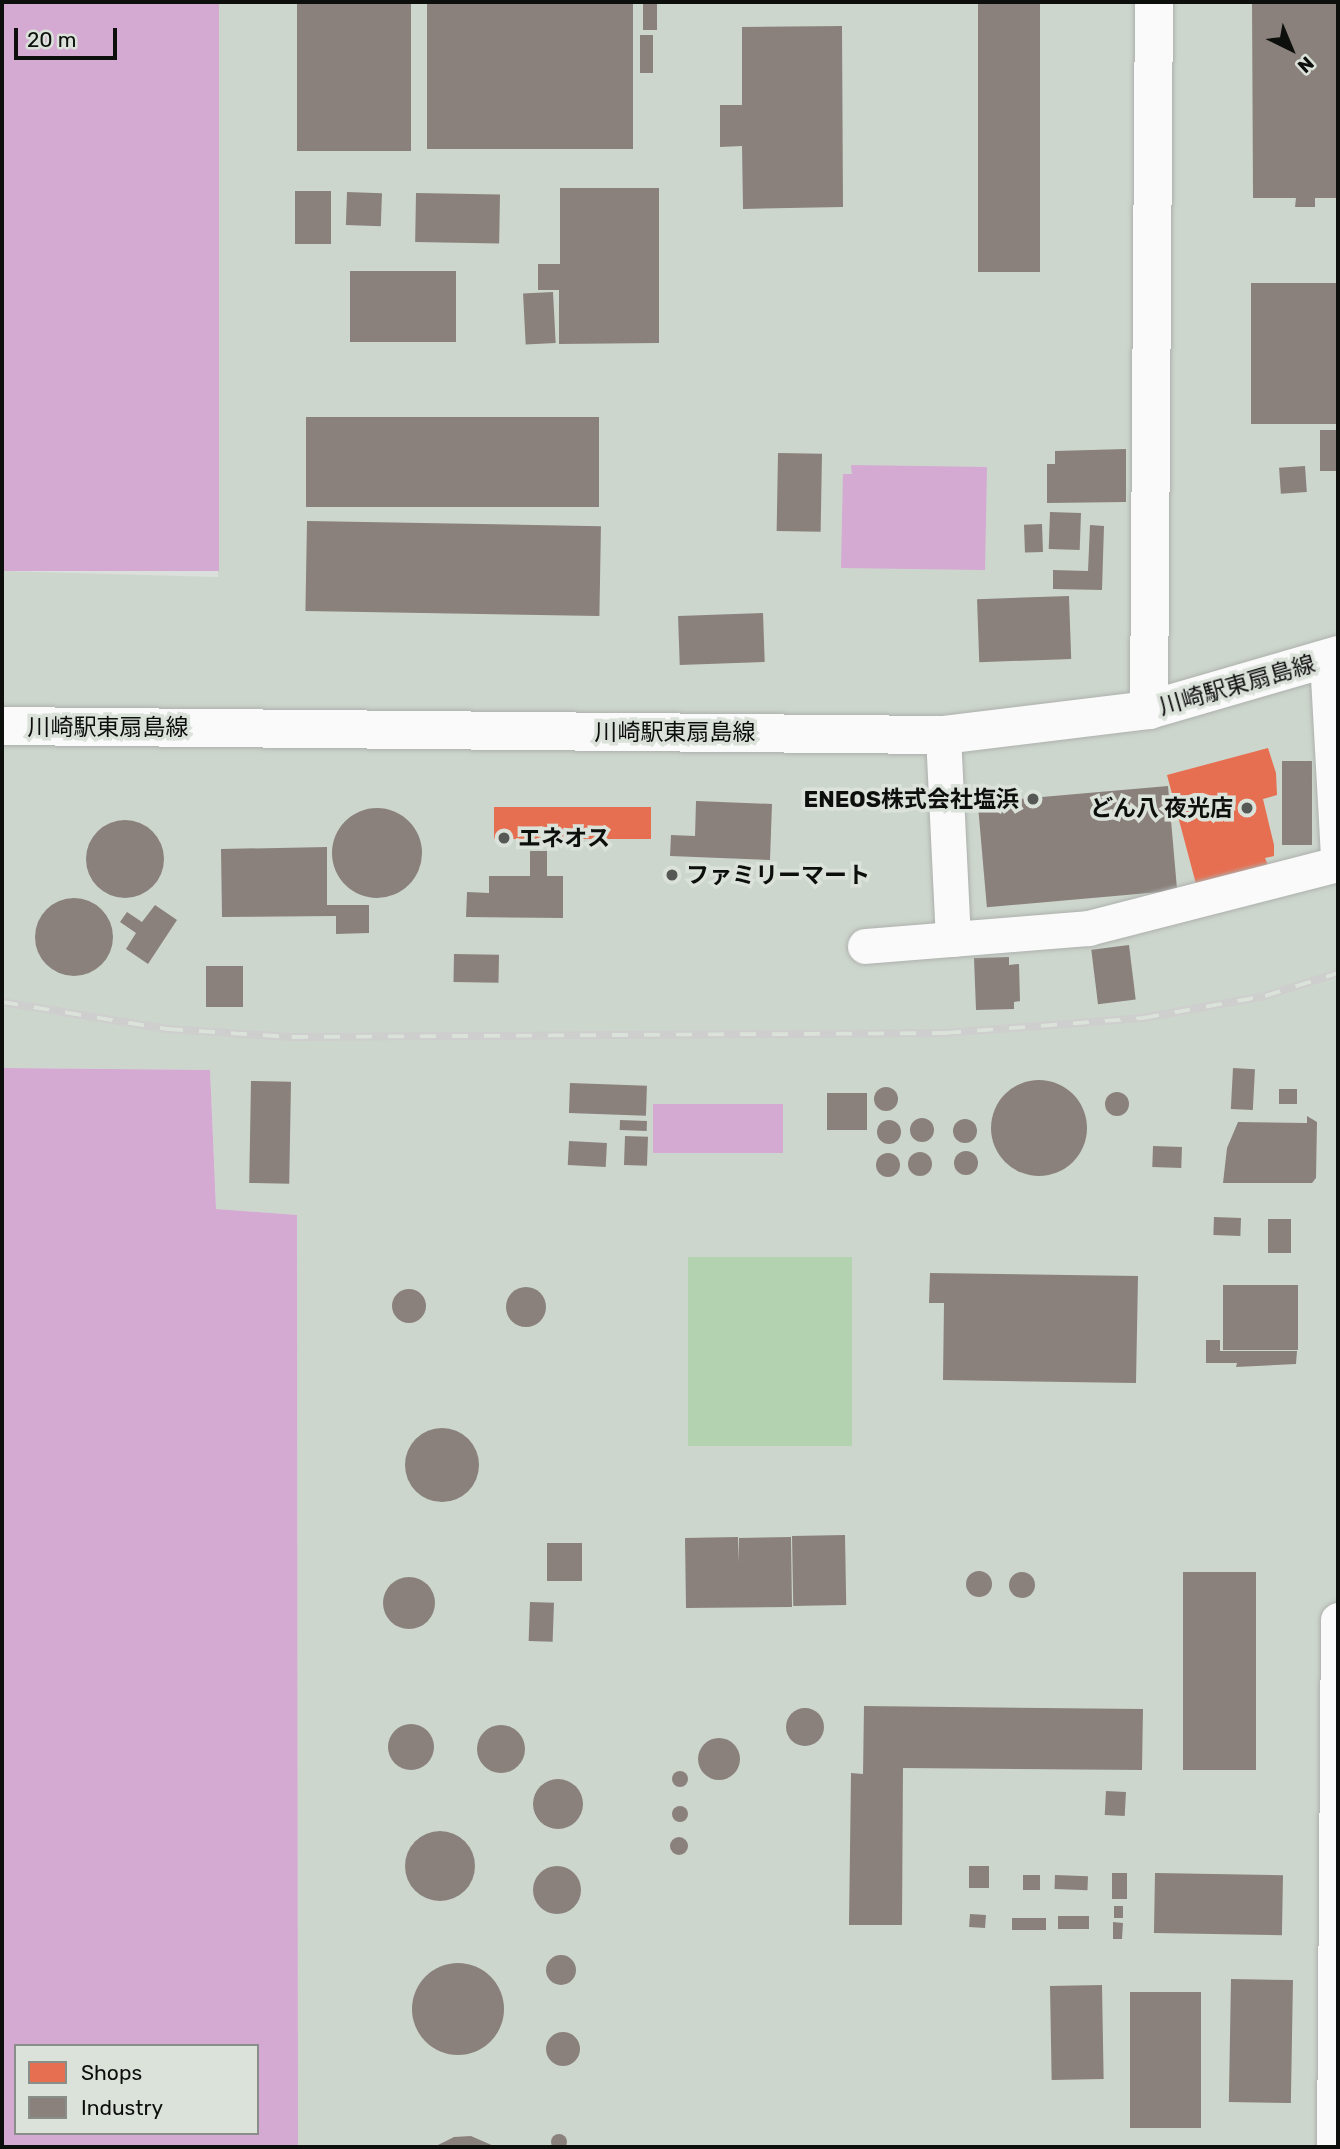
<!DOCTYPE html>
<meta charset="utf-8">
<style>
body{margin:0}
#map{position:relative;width:1340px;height:2149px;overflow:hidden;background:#dce0dc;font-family:Rubik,"Noto Sans JP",sans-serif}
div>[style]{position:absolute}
.built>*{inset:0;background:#cdd6cd}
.green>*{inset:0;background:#b3d2b0;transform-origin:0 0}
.water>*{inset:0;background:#d4a9d2;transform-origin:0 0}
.shops>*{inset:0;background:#e76f51;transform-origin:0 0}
.industry>*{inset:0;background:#8a817c;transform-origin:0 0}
.round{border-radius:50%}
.roads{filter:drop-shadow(0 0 2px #adb0ad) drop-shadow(0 0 2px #adb0ad)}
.minor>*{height:35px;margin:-17.5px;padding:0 17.5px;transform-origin:17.5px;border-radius:17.5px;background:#fafafa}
.tertiary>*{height:38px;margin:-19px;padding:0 19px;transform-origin:19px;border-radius:19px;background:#fafafa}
.trunk>*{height:38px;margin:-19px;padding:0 19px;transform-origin:19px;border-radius:19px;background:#fafafa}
.rail>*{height:8px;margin-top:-4px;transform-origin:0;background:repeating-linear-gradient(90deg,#dbe2da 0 16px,#cecece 0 32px);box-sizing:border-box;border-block:2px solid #cecece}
.dots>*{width:19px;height:19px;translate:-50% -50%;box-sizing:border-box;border:4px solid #dbe2da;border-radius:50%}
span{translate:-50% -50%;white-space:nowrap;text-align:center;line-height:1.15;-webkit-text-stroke:7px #dbe2da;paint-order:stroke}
.street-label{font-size:23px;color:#0d0f0d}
.poi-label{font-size:23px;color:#0d0f0d;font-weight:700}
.right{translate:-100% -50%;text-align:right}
.left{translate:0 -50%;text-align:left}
.frame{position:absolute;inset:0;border:4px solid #0d0f0d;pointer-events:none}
.legend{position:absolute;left:14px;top:2044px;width:245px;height:91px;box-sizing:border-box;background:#dbe2da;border:2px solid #898e88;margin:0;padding:9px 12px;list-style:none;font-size:21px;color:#0d0f0d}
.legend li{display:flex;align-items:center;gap:14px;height:35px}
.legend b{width:35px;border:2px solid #898e88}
.north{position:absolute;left:1256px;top:14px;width:70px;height:70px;-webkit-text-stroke:5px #dbe2da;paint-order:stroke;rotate:137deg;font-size:19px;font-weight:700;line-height:28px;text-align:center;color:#0d0f0d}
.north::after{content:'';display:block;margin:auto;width:24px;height:32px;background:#0d0f0d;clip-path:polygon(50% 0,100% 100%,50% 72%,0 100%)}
.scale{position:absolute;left:14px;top:28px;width:103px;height:32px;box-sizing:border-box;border:4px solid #0d0f0d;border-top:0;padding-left:9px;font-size:21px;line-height:24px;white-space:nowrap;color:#0d0f0d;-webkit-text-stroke:5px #dbe2da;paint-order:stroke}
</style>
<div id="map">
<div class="built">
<div style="clip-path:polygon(219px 2px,1338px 2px,1338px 2147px,298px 2147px,297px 1215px,216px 1209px,210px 1070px,2px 1068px,2px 571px,218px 577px)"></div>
</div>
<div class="green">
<div style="left:688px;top:1257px;width:164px;height:189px"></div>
</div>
<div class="water">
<div style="left:2px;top:2px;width:217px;height:569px"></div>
<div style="clip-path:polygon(851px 465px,987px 467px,985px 570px,841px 568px,843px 474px,852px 474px)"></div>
<div style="clip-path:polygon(evenodd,2px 1068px,210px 1070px,216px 1209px,297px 1215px,298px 2147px,2px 2147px,2px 1068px,16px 2046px,257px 2046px,257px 2133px,16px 2133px,16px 2046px)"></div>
<div style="left:653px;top:1104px;width:130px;height:49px"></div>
</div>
<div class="shops">
<div style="clip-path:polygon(1268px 748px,1276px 773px,1277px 795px,1263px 799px,1274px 845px,1274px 856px,1265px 858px,1270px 870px,1196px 884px,1167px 775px)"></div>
<div style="left:651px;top:807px;width:32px;height:157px;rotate:90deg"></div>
</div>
<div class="industry">
<div style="left:297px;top:2px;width:114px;height:149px"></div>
<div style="left:427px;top:2px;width:206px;height:147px"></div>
<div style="left:643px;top:2px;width:14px;height:28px"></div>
<div style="left:978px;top:2px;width:62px;height:270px"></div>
<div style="clip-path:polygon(1252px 2px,1338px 2px,1338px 198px,1315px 198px,1315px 207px,1295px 207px,1296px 198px,1253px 198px)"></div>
<div style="clip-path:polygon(842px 26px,843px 207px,743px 209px,742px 146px,720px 147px,720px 105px,742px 105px,742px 27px)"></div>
<div style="left:640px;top:35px;width:13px;height:38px"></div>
<div style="clip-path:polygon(560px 188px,659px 188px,659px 343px,559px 344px,559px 290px,538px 290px,538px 264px,560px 264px)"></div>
<div style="left:295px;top:191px;width:36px;height:53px"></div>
<div style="left:347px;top:192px;width:35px;height:33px;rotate:2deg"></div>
<div style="left:416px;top:193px;width:84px;height:49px;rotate:1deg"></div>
<div style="left:350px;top:271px;width:106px;height:71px"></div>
<div style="left:1251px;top:283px;width:87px;height:141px"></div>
<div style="left:553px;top:292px;width:51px;height:30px;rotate:87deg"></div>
<div style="left:306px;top:417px;width:293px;height:90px"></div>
<div style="left:1320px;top:430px;width:18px;height:41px"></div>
<div style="clip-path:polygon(1126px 449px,1126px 502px,1047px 503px,1047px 464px,1055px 464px,1055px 451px)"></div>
<div style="left:778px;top:453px;width:44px;height:78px;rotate:1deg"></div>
<div style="left:1305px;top:466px;width:26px;height:26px;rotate:86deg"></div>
<div style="left:1050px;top:512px;width:31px;height:37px;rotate:2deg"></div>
<div style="left:307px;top:521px;width:294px;height:90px;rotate:1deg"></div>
<div style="left:1042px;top:524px;width:28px;height:18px;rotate:88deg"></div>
<div style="clip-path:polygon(1090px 525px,1104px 526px,1102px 590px,1053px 589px,1053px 570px,1088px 571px)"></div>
<div style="left:1069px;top:596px;width:63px;height:92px;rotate:88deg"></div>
<div style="left:763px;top:613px;width:49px;height:85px;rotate:88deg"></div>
<div style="left:1282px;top:761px;width:30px;height:84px"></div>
<div style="left:1168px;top:786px;width:105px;height:191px;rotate:85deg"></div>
<div style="clip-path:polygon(696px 801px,772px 804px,770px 860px,670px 856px,671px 835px,695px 836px)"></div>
<div class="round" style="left:332px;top:808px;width:90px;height:90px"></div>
<div class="round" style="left:86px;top:820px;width:78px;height:78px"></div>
<div style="clip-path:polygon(327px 847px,327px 905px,369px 905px,369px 933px,336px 934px,336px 916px,222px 917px,221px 849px)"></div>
<div style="clip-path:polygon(530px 851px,547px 851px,547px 876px,563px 876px,563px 918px,466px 917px,467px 892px,489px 893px,489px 876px,530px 876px)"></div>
<div class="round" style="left:35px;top:898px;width:78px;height:78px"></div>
<div style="clip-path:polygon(155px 905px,177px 920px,148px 964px,126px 949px,136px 933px,120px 922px,127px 912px,142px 922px)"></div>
<div style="left:1129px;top:945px;width:55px;height:38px;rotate:83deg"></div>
<div style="left:454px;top:954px;width:45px;height:28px;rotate:1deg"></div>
<div style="clip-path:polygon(1009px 957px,1009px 965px,1019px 964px,1020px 1001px,1014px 1002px,1014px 1009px,976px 1010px,974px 958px)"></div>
<div style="left:206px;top:966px;width:37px;height:41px"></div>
<div style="left:1233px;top:1068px;width:22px;height:41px;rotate:3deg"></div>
<div class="round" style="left:991px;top:1080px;width:96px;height:96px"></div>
<div style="left:251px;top:1081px;width:40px;height:102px;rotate:1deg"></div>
<div style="left:570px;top:1083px;width:77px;height:30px;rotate:2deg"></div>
<div class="round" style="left:874px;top:1087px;width:24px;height:24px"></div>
<div style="left:1279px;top:1089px;width:18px;height:15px"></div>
<div class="round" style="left:1105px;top:1092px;width:24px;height:24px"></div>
<div style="left:827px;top:1093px;width:40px;height:37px"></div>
<div style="clip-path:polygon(1307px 1116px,1317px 1122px,1316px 1178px,1312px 1183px,1223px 1183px,1227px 1148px,1238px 1122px,1307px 1123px)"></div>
<div class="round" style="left:910px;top:1118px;width:24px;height:24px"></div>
<div class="round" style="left:953px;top:1119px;width:24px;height:24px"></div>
<div class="round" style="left:877px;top:1120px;width:24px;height:24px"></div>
<div style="left:620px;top:1120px;width:27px;height:10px;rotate:2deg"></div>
<div style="left:625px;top:1136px;width:23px;height:29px;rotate:2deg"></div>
<div style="left:569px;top:1141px;width:38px;height:24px;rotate:3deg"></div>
<div style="left:1153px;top:1146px;width:29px;height:21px;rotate:2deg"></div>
<div class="round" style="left:954px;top:1151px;width:24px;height:24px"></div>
<div class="round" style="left:908px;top:1152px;width:24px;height:24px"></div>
<div class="round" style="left:876px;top:1153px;width:24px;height:24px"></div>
<div style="left:1214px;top:1217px;width:27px;height:18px;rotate:2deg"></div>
<div style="left:1268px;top:1219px;width:23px;height:34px"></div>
<div style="clip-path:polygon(930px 1273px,1138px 1276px,1136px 1383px,943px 1380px,944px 1303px,929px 1303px)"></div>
<div style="left:1223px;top:1285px;width:75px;height:65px"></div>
<div class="round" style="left:506px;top:1287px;width:40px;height:40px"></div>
<div class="round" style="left:392px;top:1289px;width:34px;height:34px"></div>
<div style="clip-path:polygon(1206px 1340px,1220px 1340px,1220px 1351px,1297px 1351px,1296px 1364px,1236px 1367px,1237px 1363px,1206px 1363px)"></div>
<div class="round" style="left:405px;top:1428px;width:74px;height:74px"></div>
<div style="left:845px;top:1535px;width:70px;height:53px;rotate:89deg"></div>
<div style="clip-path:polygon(738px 1537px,738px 1563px,739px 1538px,791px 1537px,792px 1607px,686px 1608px,685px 1538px)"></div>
<div style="left:547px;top:1543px;width:35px;height:38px"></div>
<div class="round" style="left:966px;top:1571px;width:26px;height:26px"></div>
<div class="round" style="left:1009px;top:1572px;width:26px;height:26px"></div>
<div style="left:1183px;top:1572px;width:73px;height:198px"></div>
<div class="round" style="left:383px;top:1577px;width:52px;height:52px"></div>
<div style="left:530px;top:1602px;width:24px;height:39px;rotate:2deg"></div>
<div style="clip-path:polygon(864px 1706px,1143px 1709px,1142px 1770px,903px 1768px,902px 1925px,849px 1925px,851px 1773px,863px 1774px)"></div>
<div class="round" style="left:786px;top:1708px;width:38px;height:38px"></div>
<div class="round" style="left:388px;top:1724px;width:46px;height:46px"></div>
<div class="round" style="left:477px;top:1725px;width:48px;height:48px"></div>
<div class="round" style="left:698px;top:1738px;width:42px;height:42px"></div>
<div class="round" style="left:672px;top:1771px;width:16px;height:16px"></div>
<div class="round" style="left:533px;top:1779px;width:50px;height:50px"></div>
<div style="left:1106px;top:1791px;width:20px;height:24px;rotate:3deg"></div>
<div class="round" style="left:672px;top:1806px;width:16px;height:16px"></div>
<div class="round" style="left:405px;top:1831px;width:70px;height:70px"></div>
<div class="round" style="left:670px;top:1837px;width:18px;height:18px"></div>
<div class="round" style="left:533px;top:1866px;width:48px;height:48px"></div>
<div style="left:969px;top:1866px;width:20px;height:22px"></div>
<div style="left:1112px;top:1873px;width:15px;height:26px"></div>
<div style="left:1155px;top:1873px;width:128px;height:60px;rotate:1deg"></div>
<div style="left:1023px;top:1875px;width:17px;height:15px"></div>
<div style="left:1055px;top:1875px;width:33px;height:14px;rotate:2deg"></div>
<div style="left:1114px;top:1906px;width:9px;height:12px"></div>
<div style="left:970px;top:1914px;width:16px;height:13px;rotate:4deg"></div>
<div style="left:1089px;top:1916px;width:13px;height:31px;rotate:90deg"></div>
<div style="left:1012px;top:1918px;width:34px;height:12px"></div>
<div style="clip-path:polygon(1113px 1922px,1123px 1923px,1122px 1939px,1113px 1939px)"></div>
<div class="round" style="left:546px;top:1955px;width:30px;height:30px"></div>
<div class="round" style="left:412px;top:1963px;width:92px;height:92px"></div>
<div style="left:1231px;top:1979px;width:62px;height:123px;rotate:1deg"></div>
<div style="left:1102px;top:1985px;width:94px;height:52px;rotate:89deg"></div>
<div style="left:1201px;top:1992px;width:136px;height:71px;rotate:90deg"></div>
<div class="round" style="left:546px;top:2032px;width:34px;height:34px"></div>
<div class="round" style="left:551px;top:2134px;width:16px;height:16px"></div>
<div style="clip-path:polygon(471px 2136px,496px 2147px,434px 2147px,454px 2137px)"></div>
</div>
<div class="roads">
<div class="minor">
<div style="left:1327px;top:659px;width:198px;rotate:86.8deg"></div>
<div style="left:943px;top:735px;width:204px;rotate:87.2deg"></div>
<div style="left:865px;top:946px;width:224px;rotate:-4.6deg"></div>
<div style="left:1088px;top:928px;width:258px;rotate:-14.4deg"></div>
<div style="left:1334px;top:2147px;width:527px;rotate:-89.57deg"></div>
</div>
<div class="tertiary">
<div style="left:1149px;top:710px;width:708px;rotate:-89.6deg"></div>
</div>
<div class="trunk">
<div style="left:2px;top:726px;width:941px;rotate:0.55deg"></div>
<div style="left:943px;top:735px;width:208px;rotate:-6.9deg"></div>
<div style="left:1149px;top:710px;width:197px;rotate:-16.2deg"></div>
</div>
</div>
<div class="rail">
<div style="left:2px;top:1002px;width:167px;rotate:9.3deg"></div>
<div style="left:167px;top:1029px;width:125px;rotate:3.7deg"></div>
<div style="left:292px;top:1037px;width:653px;rotate:-0.35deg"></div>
<div style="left:945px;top:1033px;width:199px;rotate:-4.3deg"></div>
<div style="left:1143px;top:1018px;width:124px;rotate:-10.2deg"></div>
<div style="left:1265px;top:996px;width:77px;rotate:-17.5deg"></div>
</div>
<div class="dots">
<div style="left:1033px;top:799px;background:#555855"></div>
<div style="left:1247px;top:808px;background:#555855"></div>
<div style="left:504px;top:838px;background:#555855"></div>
<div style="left:672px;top:875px;background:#555855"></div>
</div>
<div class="street-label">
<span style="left:1237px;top:685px;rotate:-16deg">川崎駅東扇島線</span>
<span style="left:108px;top:727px">川崎駅東扇島線</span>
<span style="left:675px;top:732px">川崎駅東扇島線</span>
</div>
<div class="poi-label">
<span class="right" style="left:1019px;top:799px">ENEOS株式会社塩浜</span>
<span class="right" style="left:1233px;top:808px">どん八 夜光店</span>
<span class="left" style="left:518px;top:838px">エネオス</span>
<span class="left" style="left:686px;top:875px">ファミリーマート</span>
</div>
<div class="frame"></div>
<ul class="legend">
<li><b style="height:19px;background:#e76f51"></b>Shops</li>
<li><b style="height:19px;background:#8a817c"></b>Industry</li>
</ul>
<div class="north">N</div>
<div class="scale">20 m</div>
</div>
